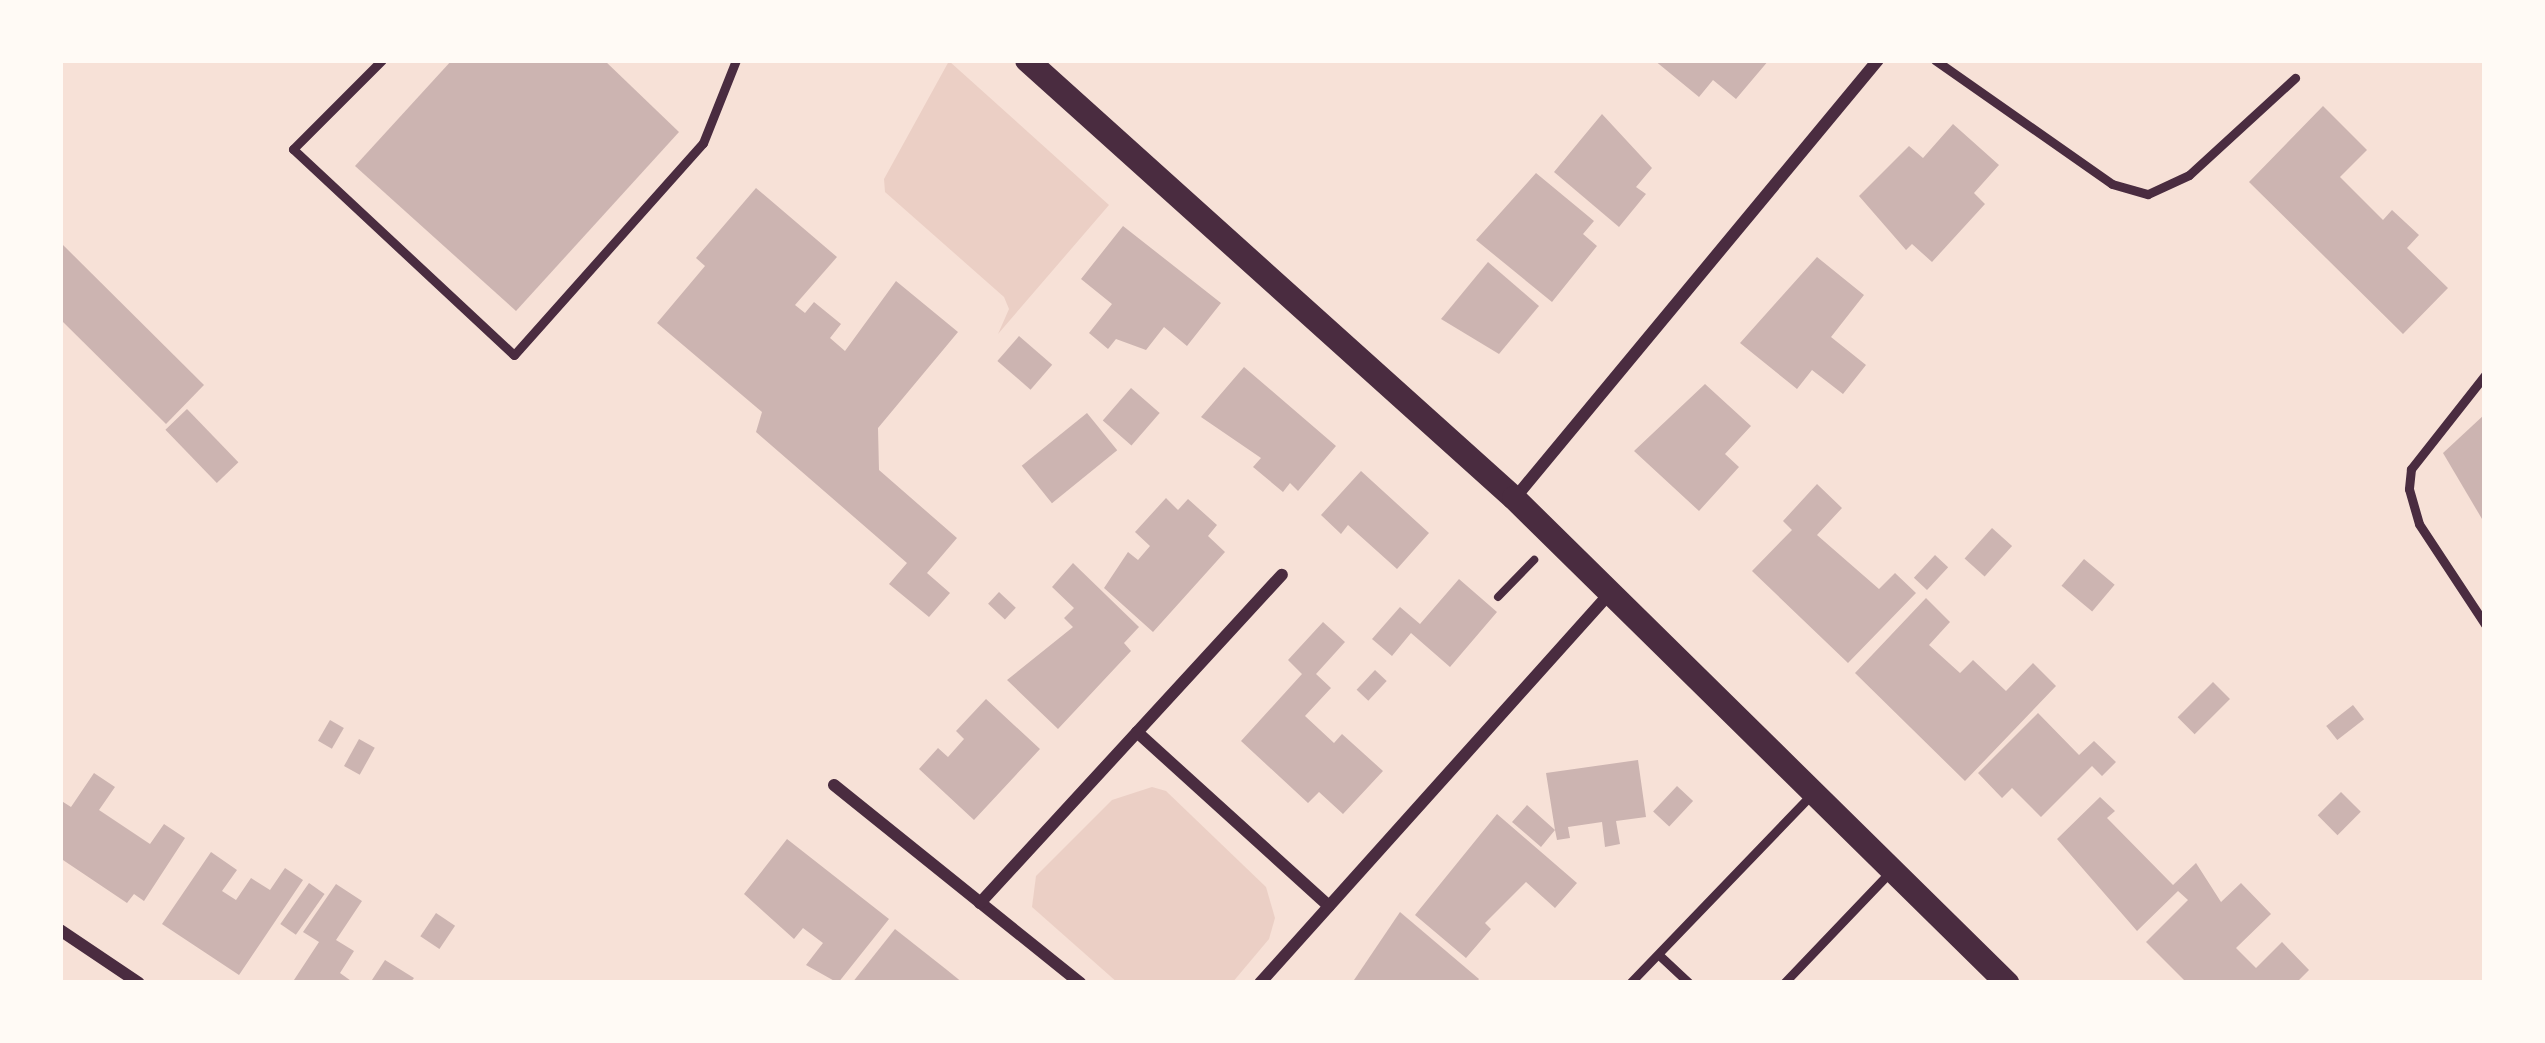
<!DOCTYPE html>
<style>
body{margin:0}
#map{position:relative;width:2545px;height:1043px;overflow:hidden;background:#f7e1d7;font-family:Helvetica,sans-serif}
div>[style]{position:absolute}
.green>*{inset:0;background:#ebcfc5}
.building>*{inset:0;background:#ccb4b1;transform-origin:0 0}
.path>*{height:8px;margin:-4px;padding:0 4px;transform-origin:4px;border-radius:4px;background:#4a2c40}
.service>*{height:9px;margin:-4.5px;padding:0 4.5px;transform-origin:4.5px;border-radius:4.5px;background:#4a2c40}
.minor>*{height:12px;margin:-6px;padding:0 6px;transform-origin:6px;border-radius:6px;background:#4a2c40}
.secondary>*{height:24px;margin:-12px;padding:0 12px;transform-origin:12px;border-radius:12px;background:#4a2c40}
span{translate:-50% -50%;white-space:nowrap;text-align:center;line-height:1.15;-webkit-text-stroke:12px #fffaf5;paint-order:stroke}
.frame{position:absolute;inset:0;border:63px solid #fffaf5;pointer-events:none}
</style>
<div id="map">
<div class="green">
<div style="clip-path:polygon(949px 61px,1109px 205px,998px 334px,1009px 309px,1004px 297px,885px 192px,884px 179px)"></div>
<div style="clip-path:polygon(1152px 787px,1166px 791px,1266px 887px,1275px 918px,1269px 939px,1232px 983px,1118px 983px,1032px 907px,1036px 876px,1112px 800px)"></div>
</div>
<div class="building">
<div style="clip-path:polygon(452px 60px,604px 60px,679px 132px,516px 311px,355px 166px)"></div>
<div style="clip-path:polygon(1654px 60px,1769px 60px,1736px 99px,1713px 80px,1699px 97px)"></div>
<div style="clip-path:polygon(2323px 106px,2367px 150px,2340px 177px,2383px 220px,2392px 210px,2419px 235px,2407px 248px,2448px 288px,2403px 334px,2249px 182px)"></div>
<div style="clip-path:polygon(1602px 114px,1652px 168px,1636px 187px,1646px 194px,1619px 227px,1554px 172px)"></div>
<div style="clip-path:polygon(1953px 124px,1999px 165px,1974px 193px,1985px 204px,1932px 262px,1912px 244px,1906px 250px,1859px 196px,1909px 146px,1923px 158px)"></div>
<div style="clip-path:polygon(1536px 173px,1594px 221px,1583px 234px,1597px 246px,1552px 302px,1476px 240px)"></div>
<div style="clip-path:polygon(756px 188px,837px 257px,795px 305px,805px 313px,814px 302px,841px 324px,830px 338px,845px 351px,896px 281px,958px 332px,878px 428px,879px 470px,957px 538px,927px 573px,950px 593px,929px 617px,889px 584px,907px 563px,756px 432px,762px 412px,657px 323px,705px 266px,696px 258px)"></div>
<div style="clip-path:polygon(1123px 226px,1221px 303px,1187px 346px,1164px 327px,1146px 350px,1116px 339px,1108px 349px,1089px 333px,1112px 304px,1081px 279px)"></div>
<div style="clip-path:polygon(60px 242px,204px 385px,166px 424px,60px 319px)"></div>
<div style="clip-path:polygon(1817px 257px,1864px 295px,1831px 337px,1866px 365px,1843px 394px,1812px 370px,1797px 389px,1740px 343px)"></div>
<div style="clip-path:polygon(1488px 262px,1539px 306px,1499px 354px,1441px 319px)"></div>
<div style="left:1019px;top:336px;width:44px;height:33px;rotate:41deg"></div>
<div style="clip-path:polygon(1244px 367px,1336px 446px,1298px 491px,1290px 483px,1283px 492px,1253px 467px,1261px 458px,1201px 417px)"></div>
<div style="clip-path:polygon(1705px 384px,1751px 426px,1725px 454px,1739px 467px,1699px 511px,1634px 451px)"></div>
<div style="left:1131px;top:388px;width:38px;height:43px;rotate:41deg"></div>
<div style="left:187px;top:409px;width:74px;height:30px;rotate:46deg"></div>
<div style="left:1087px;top:413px;width:48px;height:84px;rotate:51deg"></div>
<div style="clip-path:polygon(2485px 414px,2485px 524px,2443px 453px)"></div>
<div style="clip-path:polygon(1361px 471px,1429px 533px,1397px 569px,1348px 525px,1341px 534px,1321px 515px)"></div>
<div style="clip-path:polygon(1817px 484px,1842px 508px,1817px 535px,1879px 589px,1895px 573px,1916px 593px,1848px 663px,1752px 571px,1792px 530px,1783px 521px)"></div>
<div style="clip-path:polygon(1166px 498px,1178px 510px,1188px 499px,1217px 525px,1208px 536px,1225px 552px,1153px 632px,1104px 588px,1128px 552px,1138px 560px,1150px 546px,1135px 532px)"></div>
<div style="left:1992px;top:528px;width:27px;height:41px;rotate:42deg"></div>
<div style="left:1935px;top:555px;width:18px;height:31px;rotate:43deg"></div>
<div style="left:2084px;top:559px;width:40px;height:35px;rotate:40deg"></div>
<div style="clip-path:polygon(1073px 563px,1139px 627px,1124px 643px,1131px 651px,1058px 729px,1007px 680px,1073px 627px,1064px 618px,1074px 608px,1052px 587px)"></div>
<div style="clip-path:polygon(1459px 579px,1497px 612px,1450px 667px,1411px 633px,1392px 656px,1372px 639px,1400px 607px,1420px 624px)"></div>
<div style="left:999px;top:592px;width:23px;height:16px;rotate:43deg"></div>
<div style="clip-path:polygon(1926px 598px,1950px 622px,1929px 645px,1960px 673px,1973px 660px,2006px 691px,2033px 663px,2056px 686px,1965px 781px,1855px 673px)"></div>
<div style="clip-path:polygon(1323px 622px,1345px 642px,1316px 674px,1331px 688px,1305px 716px,1334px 743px,1342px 734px,1383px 771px,1343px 814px,1319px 792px,1308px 803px,1241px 741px,1302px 674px,1288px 660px)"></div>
<div style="left:1375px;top:670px;width:16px;height:27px;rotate:43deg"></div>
<div style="left:2213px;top:682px;width:24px;height:50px;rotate:45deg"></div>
<div style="clip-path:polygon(986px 699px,1040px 749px,974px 820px,919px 769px,938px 748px,948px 757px,964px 739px,956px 731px)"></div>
<div style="left:2353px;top:705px;width:18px;height:34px;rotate:52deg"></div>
<div style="clip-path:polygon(2038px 713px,2079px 755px,2094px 741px,2116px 762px,2102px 776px,2092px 766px,2041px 817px,2012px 788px,2002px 798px,1978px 773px)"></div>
<div style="left:330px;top:720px;width:16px;height:24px;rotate:30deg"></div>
<div style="left:359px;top:739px;width:18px;height:31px;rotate:29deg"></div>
<div style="clip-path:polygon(1638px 760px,1646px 817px,1616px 821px,1620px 844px,1605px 847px,1602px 822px,1568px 827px,1570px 838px,1557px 840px,1555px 830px,1541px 847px,1512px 822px,1527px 805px,1555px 830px,1546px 773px)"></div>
<div style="clip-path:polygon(94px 773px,115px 787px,99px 810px,150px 844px,164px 824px,185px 838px,144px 901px,134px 894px,127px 903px,60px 858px,60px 800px,71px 807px)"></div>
<div style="left:1677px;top:786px;width:22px;height:35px;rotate:43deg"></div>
<div style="left:2341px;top:792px;width:28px;height:33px;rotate:45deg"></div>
<div style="clip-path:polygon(2100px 797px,2115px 811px,2107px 818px,2173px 885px,2196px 863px,2221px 902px,2241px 883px,2271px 914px,2236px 948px,2256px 968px,2282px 942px,2309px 970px,2296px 983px,2187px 983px,2146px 942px,2188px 900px,2178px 891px,2137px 931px,2057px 839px)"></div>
<div style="clip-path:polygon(1497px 814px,1577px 883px,1555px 908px,1526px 882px,1485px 923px,1491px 929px,1466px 958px,1415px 915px)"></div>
<div style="clip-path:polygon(787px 839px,889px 919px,838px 983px,806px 965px,823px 943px,803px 928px,794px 939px,744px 894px)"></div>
<div style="clip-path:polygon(211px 852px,237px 870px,222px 891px,236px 900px,251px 878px,270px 890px,285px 868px,303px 880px,239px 975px,162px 924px)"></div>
<div style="left:309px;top:883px;width:19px;height:50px;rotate:35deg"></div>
<div style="clip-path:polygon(336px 884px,362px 901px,336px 940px,354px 951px,340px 973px,354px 983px,292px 983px,319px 942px,303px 932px)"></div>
<div style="clip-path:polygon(1400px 912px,1479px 979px,1476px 983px,1352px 983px)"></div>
<div style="left:436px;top:913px;width:23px;height:28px;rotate:34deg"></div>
<div style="clip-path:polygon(895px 929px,947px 970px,963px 983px,852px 983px)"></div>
<div style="clip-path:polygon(385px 960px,414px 978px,410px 983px,370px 983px)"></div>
</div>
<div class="path">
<div style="left:1498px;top:597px;width:52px;rotate:-45.8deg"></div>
</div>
<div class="service">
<div style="left:382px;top:60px;width:126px;rotate:135deg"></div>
<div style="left:293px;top:149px;width:302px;rotate:43deg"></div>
<div style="left:514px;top:355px;width:284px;rotate:-48.3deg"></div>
<div style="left:703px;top:143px;width:89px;rotate:-68.3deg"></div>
<div style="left:1935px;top:60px;width:216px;rotate:35deg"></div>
<div style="left:2112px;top:184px;width:37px;rotate:16deg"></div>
<div style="left:2148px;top:194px;width:45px;rotate:-24.9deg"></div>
<div style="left:2189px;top:175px;width:144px;rotate:-42.5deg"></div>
<div style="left:2485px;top:375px;width:120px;rotate:128.2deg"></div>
<div style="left:2411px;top:469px;width:20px;rotate:96deg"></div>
<div style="left:2409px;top:489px;width:36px;rotate:74deg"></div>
<div style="left:2419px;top:524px;width:120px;rotate:56.6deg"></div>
<div style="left:1659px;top:955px;width:41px;rotate:43deg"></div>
<div style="left:1630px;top:983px;width:265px;rotate:-46.1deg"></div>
<div style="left:1784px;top:983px;width:153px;rotate:-46.3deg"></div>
</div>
<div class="minor">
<div style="left:1515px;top:498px;width:569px;rotate:-50.35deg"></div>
<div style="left:1137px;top:732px;width:259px;rotate:42.2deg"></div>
<div style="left:834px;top:785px;width:316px;rotate:38.8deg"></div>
<div style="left:980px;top:903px;width:446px;rotate:-47.4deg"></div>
<div style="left:60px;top:930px;width:95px;rotate:33.9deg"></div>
<div style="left:1260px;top:983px;width:525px;rotate:-48.09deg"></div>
</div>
<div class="secondary">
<div style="left:1027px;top:60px;width:655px;rotate:41.97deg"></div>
<div style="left:1514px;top:498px;width:692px;rotate:44.53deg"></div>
</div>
<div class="frame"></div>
</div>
